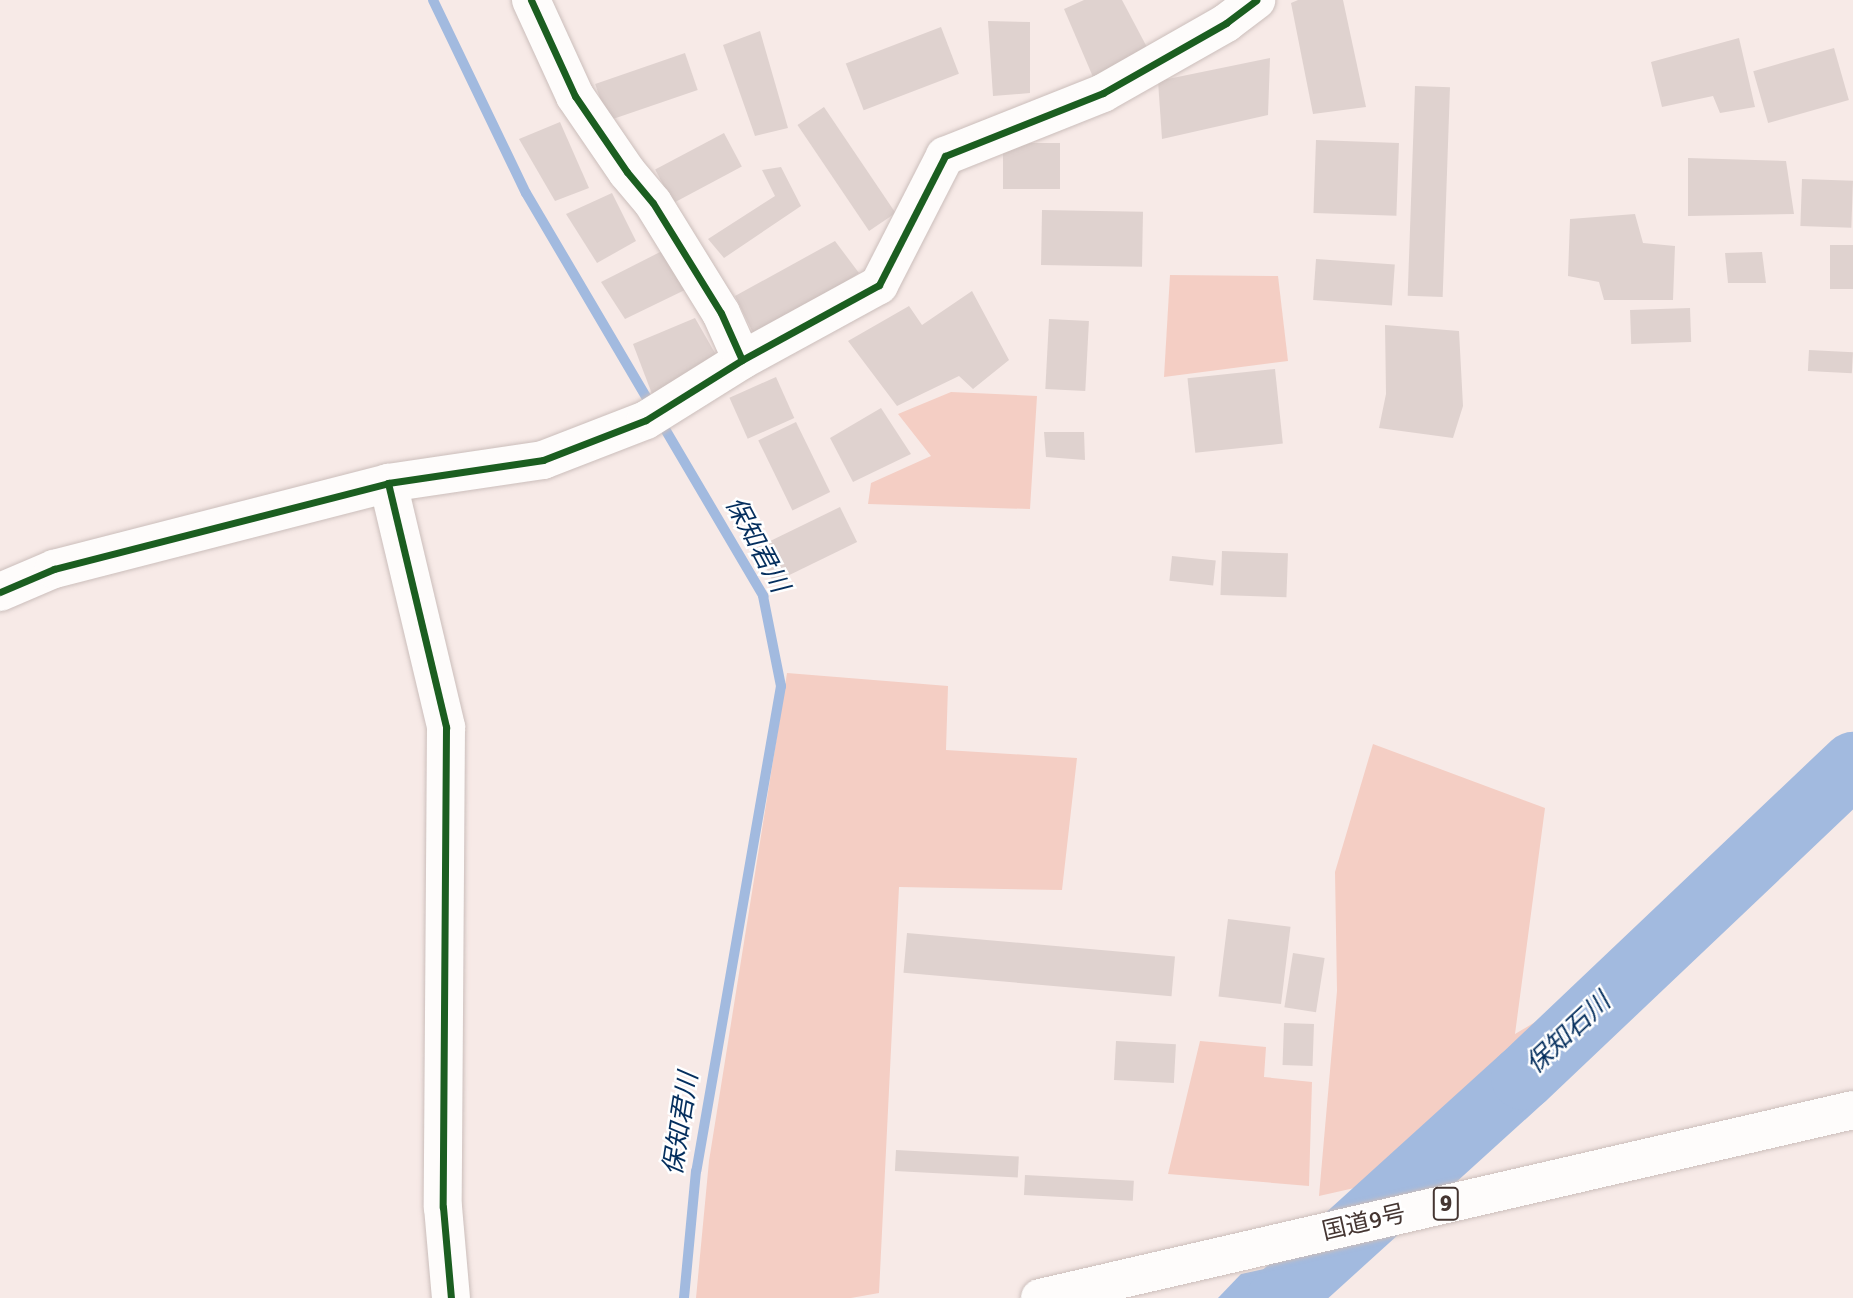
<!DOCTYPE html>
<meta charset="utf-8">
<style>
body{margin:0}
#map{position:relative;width:1853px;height:1298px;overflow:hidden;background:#f7eae7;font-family:Signika,"Noto Sans JP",sans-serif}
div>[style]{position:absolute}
.green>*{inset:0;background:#f4cec4}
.water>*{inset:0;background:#a2badf}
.stream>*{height:10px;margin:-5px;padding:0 5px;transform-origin:5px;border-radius:5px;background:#a2badf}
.river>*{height:65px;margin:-32.5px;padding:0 32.5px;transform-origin:32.5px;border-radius:32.5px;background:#a2badf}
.building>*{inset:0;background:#dfd2cf;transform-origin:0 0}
.roads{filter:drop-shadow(0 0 2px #cbbebb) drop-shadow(0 0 2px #cbbebb)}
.minor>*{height:38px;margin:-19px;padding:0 19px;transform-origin:19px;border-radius:19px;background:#fefcfb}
.trunk>*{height:38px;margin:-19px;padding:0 19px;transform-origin:19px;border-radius:19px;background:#fefcfb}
.cycleway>*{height:7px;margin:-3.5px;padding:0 3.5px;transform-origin:3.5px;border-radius:3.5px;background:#1b5e20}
span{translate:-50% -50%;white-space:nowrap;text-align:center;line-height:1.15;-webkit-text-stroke:5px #fff;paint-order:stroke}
.shield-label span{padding:2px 5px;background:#fff;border:2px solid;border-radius:5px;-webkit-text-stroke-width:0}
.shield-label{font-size:23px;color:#453632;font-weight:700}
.street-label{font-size:24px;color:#453632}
.water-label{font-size:26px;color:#042e5d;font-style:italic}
</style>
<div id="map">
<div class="green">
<div style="clip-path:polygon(1170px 275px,1278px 276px,1288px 361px,1164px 377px)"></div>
<div style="clip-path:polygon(951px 392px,1037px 396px,1030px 509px,868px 504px,871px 483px,931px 456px,898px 414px)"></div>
<div style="clip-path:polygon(787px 673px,948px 686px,946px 750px,1077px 758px,1062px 890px,899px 887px,879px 1293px,851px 1298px,696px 1298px,709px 1161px)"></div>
<div style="clip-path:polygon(1373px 744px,1545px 808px,1515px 1034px,1552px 1012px,1546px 1039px,1403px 1177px,1319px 1196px,1337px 991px,1335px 872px)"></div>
<div style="clip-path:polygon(1200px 1041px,1266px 1047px,1264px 1077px,1312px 1082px,1309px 1186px,1168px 1174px)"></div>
</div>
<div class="water">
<div style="clip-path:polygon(1301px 1261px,1260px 1298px,1218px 1298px,1241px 1274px)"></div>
</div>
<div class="stream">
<div style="left:433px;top:0;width:214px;rotate:64.3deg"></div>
<div style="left:526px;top:193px;width:468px;rotate:59.5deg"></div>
<div style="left:763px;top:596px;width:92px;rotate:78.7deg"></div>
<div style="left:781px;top:686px;width:492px;rotate:99.9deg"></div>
<div style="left:696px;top:1171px;width:128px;rotate:95.4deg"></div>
</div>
<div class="river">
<div style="left:1279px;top:1298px;width:329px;rotate:-42.2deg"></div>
<div style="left:1523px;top:1077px;width:455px;rotate:-43.5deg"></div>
</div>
<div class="building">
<div style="clip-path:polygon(1084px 0,1122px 0,1149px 51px,1093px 77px,1064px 9px)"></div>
<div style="clip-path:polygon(1298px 0,1343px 0,1366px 107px,1313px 114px,1291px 3px)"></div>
<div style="clip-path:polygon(988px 21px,1030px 22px,1030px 93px,993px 96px)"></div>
<div style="left:941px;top:27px;width:50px;height:102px;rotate:69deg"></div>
<div style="clip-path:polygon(760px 31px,788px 128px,755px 136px,723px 45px)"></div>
<div style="clip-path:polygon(1739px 38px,1755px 107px,1720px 113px,1713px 96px,1662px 107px,1651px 62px)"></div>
<div style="left:1834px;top:48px;width:54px;height:84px;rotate:74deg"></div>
<div style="left:685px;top:53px;width:39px;height:95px;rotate:71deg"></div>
<div style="clip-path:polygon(1270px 58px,1268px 115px,1162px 139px,1158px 81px)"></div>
<div style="left:1415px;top:86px;width:35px;height:210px;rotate:2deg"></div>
<div style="left:824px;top:107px;width:128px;height:32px;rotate:56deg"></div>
<div style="clip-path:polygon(560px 122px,589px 188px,555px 201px,519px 139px)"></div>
<div style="left:724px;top:133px;width:38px;height:78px;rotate:62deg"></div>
<div style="left:1316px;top:140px;width:83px;height:73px;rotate:2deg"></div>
<div style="left:1060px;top:143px;width:46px;height:57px;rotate:90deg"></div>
<div style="clip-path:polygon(1688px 158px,1786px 161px,1794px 214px,1688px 216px)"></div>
<div style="clip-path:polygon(781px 167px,801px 206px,724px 258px,708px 239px,775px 196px,762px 170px)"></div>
<div style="left:1802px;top:179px;width:51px;height:47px;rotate:2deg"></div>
<div style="clip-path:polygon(612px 193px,636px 241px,597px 263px,566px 214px)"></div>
<div style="left:1042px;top:210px;width:101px;height:55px;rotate:1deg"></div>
<div style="clip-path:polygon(1635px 214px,1643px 243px,1675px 246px,1673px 300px,1604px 300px,1599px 282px,1568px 276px,1570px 219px)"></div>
<div style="clip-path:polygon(835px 241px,859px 273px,756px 339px,735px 296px)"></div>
<div style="left:1853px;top:245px;width:44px;height:23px;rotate:90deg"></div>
<div style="clip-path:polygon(666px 249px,691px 287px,625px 319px,601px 282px)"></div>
<div style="clip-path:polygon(1762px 252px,1766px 283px,1728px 283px,1725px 253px)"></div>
<div style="left:1316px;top:259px;width:79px;height:41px;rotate:4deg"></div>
<div style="clip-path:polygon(972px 291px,1009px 360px,973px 389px,959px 376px,897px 406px,848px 341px,909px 306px,922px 325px)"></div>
<div style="left:1690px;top:308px;width:34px;height:60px;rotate:88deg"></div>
<div style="clip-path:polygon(695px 318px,719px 360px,652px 394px,633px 344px)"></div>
<div style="left:1049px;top:319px;width:40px;height:70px;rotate:3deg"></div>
<div style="clip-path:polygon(1385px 325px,1459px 331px,1463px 406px,1453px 438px,1379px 428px,1386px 394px)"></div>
<div style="left:1809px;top:350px;width:44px;height:21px;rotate:3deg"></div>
<div style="left:1275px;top:369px;width:75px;height:88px;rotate:84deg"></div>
<div style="left:776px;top:377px;width:45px;height:51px;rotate:66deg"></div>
<div style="clip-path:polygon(881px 408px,911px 454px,853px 482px,830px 438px)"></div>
<div style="left:796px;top:422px;width:78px;height:42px;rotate:64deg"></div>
<div style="clip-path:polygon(1044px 432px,1084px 432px,1085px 460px,1046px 457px)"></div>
<div style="left:840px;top:507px;width:39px;height:93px;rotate:64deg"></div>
<div style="left:1222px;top:551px;width:66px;height:44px;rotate:2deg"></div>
<div style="left:1172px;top:556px;width:44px;height:25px;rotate:6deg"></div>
<div style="left:1228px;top:919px;width:63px;height:78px;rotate:7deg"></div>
<div style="left:907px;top:933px;width:269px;height:40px;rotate:5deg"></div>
<div style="left:1293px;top:953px;width:32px;height:55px;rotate:9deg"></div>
<div style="left:1284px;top:1023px;width:30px;height:42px;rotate:2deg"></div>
<div style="left:1116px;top:1041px;width:60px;height:39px;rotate:3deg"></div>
<div style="left:896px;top:1150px;width:123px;height:21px;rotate:3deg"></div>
<div style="left:1025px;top:1175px;width:109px;height:20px;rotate:3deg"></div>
</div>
<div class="roads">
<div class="minor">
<div style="left:531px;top:0;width:106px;rotate:65.4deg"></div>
<div style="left:575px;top:96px;width:92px;rotate:55.6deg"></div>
<div style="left:627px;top:172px;width:40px;rotate:50deg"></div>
<div style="left:653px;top:203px;width:129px;rotate:58.3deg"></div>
<div style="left:721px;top:313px;width:51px;rotate:65.9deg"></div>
<div style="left:388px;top:483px;width:251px;rotate:76.6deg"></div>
<div style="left:446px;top:727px;width:480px;rotate:90.4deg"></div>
<div style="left:443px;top:1207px;width:91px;rotate:85deg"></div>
<div style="left:0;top:592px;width:59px;rotate:-23.1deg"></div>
<div style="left:54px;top:569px;width:345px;rotate:-14.4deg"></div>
<div style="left:388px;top:483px;width:157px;rotate:-8.4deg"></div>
<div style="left:543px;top:460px;width:110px;rotate:-21.2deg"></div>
<div style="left:646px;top:420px;width:113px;rotate:-32deg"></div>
<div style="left:742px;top:360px;width:156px;rotate:-28.7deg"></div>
<div style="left:879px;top:285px;width:145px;rotate:-62.9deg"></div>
<div style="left:945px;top:156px;width:170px;rotate:-21.7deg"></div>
<div style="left:1103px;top:93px;width:142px;rotate:-29.6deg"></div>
<div style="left:1226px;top:23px;width:38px;rotate:-37deg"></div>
</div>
<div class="trunk">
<div style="left:1040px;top:1298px;width:834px;rotate:-13.02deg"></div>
</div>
</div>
<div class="cycleway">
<div style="left:531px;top:0;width:106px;rotate:65.4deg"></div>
<div style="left:575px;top:96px;width:92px;rotate:55.6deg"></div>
<div style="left:627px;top:172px;width:40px;rotate:50deg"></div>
<div style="left:653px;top:203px;width:129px;rotate:58.3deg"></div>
<div style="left:721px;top:313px;width:51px;rotate:65.9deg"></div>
<div style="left:388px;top:483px;width:251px;rotate:76.6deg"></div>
<div style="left:446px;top:727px;width:480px;rotate:90.4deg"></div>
<div style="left:443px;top:1207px;width:91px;rotate:85deg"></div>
<div style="left:0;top:592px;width:59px;rotate:-23.1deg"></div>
<div style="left:54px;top:569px;width:345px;rotate:-14.4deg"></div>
<div style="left:388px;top:483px;width:157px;rotate:-8.4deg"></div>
<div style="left:543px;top:460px;width:110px;rotate:-21.2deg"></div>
<div style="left:646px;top:420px;width:113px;rotate:-32deg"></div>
<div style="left:742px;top:360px;width:156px;rotate:-28.7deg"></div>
<div style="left:879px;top:285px;width:145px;rotate:-62.9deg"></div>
<div style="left:945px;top:156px;width:170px;rotate:-21.7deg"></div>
<div style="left:1103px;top:93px;width:142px;rotate:-29.6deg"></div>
<div style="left:1226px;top:23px;width:38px;rotate:-37deg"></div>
</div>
<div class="shield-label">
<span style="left:1446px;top:1204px">9</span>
</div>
<div class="street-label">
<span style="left:1364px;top:1223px;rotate:-13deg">国道9号</span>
</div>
<div class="water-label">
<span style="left:756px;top:545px;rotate:62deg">保知君川</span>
<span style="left:1569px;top:1034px;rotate:-43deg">保知石川</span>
<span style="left:682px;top:1124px;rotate:-81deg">保知君川</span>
</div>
</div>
